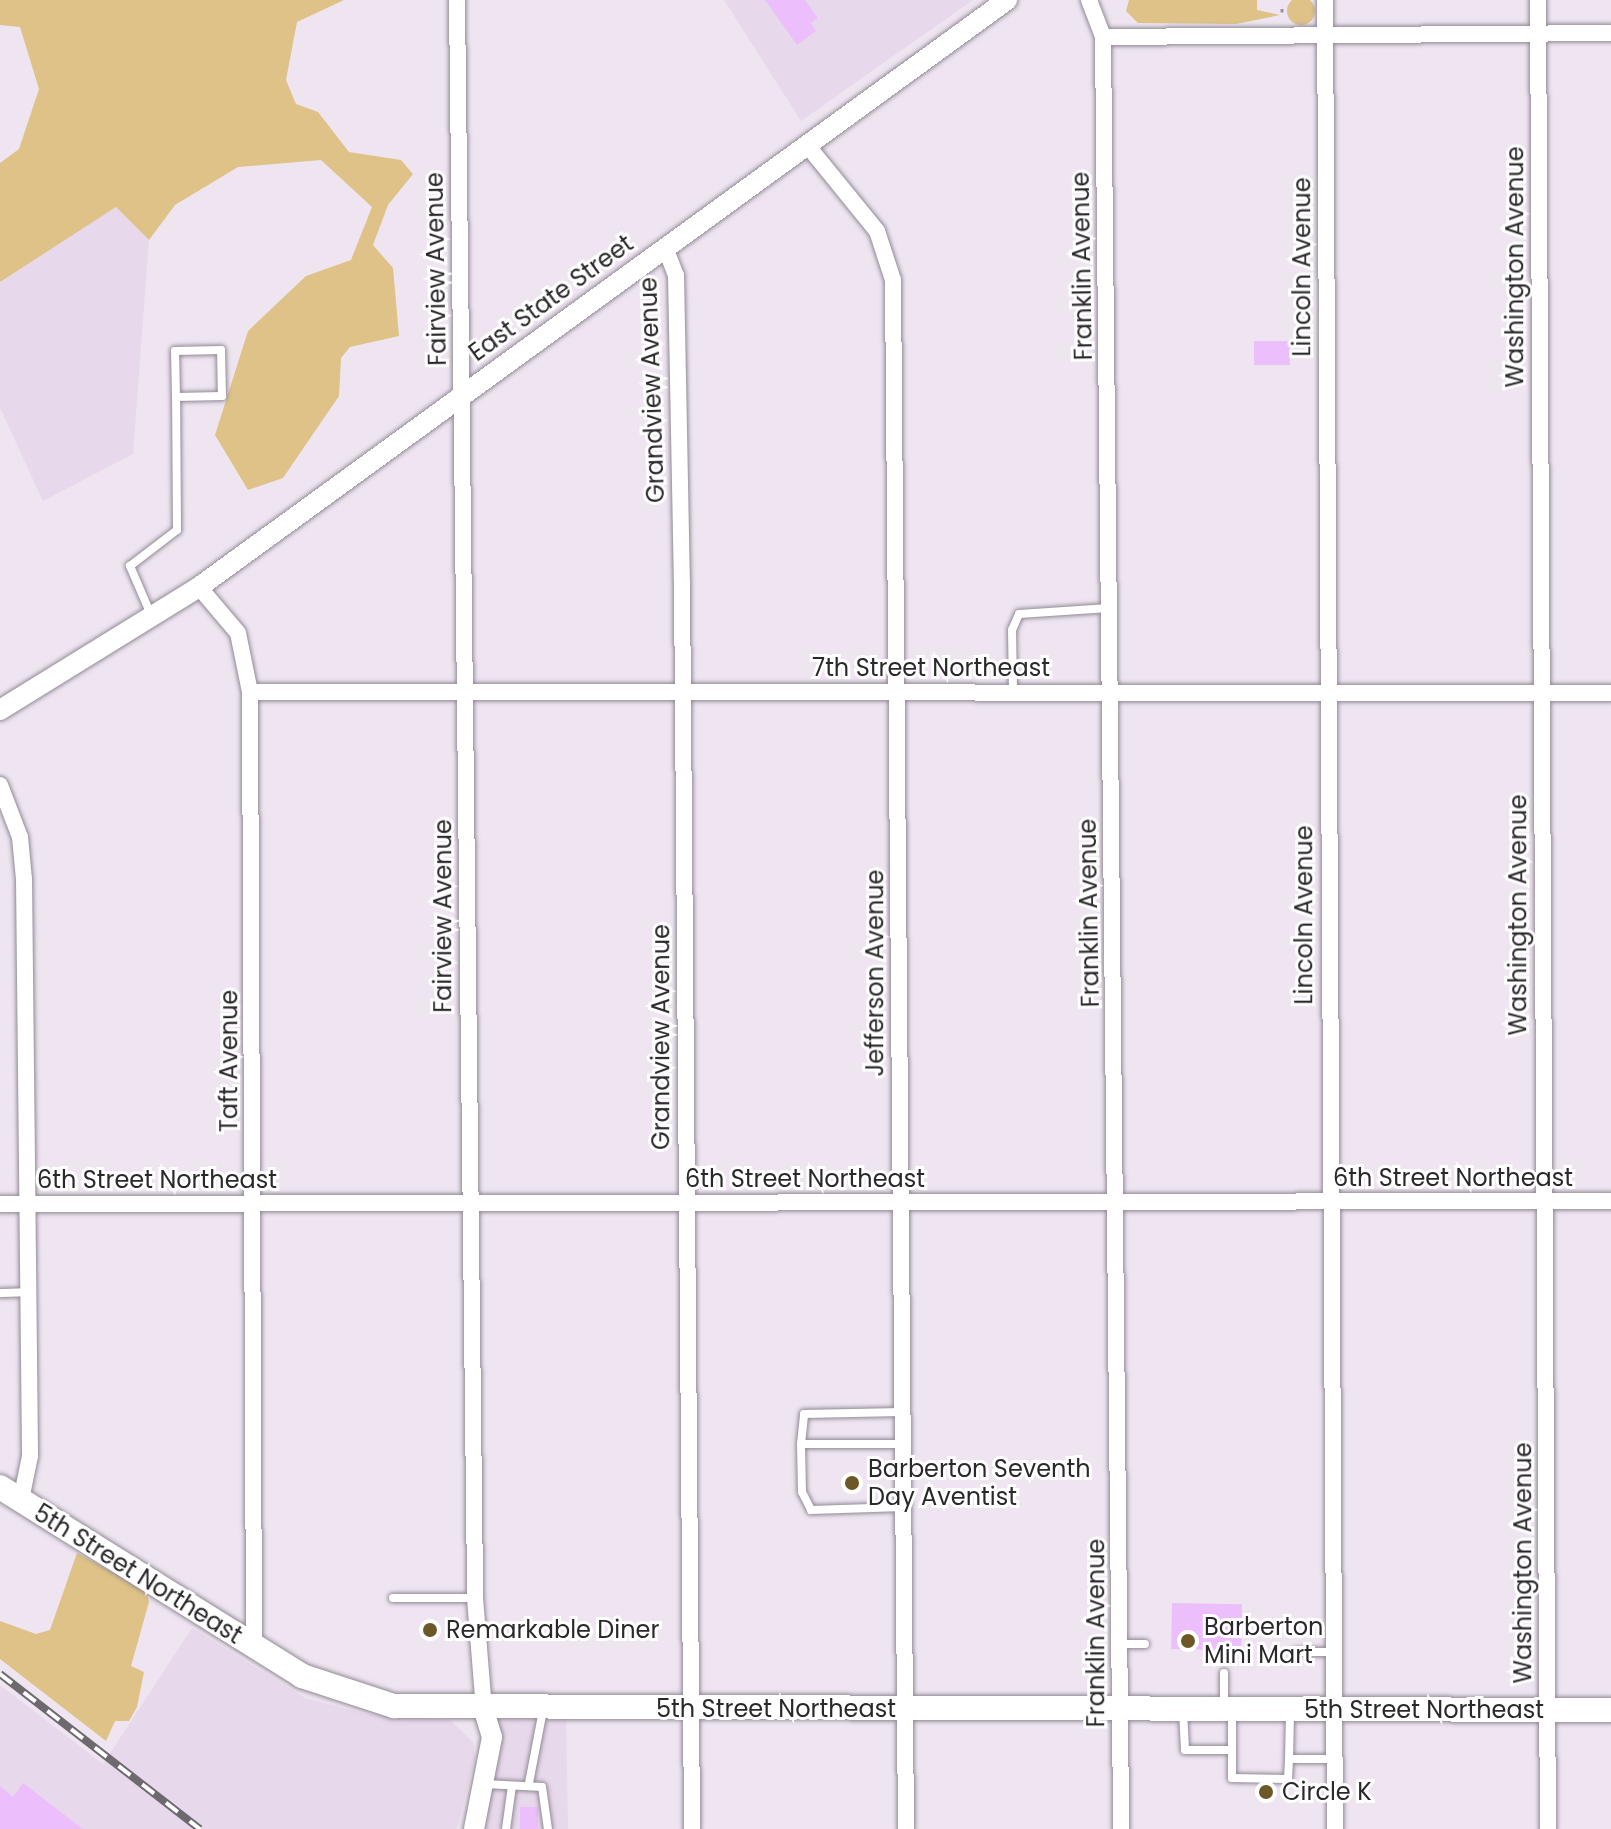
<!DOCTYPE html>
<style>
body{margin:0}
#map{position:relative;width:1611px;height:1829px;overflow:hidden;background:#eee5f1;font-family:Poppins,sans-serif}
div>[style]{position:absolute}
.built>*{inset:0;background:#e7d9eb}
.green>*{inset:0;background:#dec287}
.round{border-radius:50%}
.building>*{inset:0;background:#ecbefc;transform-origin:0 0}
.path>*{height:3px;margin-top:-1.5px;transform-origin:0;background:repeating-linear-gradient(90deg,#99939b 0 6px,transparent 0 12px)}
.roads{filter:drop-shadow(0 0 2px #928a95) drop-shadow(0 0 2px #928a95)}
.service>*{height:8px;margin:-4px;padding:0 4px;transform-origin:4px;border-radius:4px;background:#fff}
.minor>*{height:16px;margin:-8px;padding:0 8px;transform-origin:8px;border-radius:8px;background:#fff}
.tertiary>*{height:20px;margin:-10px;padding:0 10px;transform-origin:10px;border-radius:10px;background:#fff}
.secondary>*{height:24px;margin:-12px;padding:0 12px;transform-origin:12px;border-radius:12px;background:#fff}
.rail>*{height:8px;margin-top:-4px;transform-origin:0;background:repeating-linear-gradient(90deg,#fff 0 15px,#6e696f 0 30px);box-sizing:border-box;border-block:2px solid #6e696f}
.dots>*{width:22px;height:22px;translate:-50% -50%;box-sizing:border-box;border:4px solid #fff;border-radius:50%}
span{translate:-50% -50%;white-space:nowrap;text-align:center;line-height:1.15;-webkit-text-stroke:6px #fff;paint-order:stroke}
.street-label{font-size:24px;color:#2b282c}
.poi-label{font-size:24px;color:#2b282c}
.left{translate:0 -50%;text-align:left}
</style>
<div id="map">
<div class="built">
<div style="clip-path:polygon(724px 0,973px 0,801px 121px)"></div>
<div style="clip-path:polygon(116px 207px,149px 240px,133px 454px,43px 501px,0 408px,0 282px,17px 264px)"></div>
<div style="clip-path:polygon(192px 1628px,305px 1698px,366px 1714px,450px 1720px,473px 1742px,475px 1757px,457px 1829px,0 1829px,0 1685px,103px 1764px)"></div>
<div style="clip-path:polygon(491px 1715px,566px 1716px,568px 1829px,479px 1829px)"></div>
</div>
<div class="green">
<div class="round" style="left:1287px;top:-3px;width:28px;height:28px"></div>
<div style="clip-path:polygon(0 0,344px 0,297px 22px,286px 80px,296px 104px,318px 112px,349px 152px,401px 160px,413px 174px,388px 205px,373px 245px,393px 268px,399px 336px,350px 347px,341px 358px,339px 396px,283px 478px,248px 490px,215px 435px,248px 331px,306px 276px,351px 260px,372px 207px,321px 160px,238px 167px,175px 205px,149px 240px,116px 207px,0 282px,0 163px,19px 149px,39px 89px,20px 27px,0 25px)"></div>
<div style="clip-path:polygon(1129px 0,1257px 0,1257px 10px,1280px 15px,1236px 24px,1138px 23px,1126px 11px)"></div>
<div style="clip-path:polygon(77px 1553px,146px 1590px,149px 1602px,131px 1666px,144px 1672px,137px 1707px,129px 1721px,115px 1721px,106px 1741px,0 1659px,0 1621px,36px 1634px,50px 1630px)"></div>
</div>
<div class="building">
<div style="clip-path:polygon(765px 0,805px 0,818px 18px,811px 23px,816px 31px,797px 45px)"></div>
<div style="left:1290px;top:341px;width:24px;height:36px;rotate:90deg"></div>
<div style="left:1172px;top:1603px;width:70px;height:46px;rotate:1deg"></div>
<div style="clip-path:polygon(23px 1783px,83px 1829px,0 1829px,0 1786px,13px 1797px)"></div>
<div style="left:520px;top:1807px;width:18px;height:22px"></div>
</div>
<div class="path">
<div style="left:1282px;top:8px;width:4px;rotate:90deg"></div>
</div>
<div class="roads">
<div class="service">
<div style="left:152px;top:617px;width:56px;rotate:-113.3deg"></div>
<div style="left:130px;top:566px;width:59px;rotate:-37.5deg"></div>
<div style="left:177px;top:530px;width:133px;rotate:-90.4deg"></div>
<div style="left:176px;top:397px;width:46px;rotate:-91.2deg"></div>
<div style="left:175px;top:351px;width:46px;rotate:-1.2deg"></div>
<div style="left:221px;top:350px;width:46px;rotate:88.8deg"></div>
<div style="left:222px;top:396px;width:46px;rotate:178.8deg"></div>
<div style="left:1013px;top:692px;width:62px;rotate:-90.9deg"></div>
<div style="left:1012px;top:630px;width:17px;rotate:-66deg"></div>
<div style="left:1019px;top:614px;width:90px;rotate:-3.8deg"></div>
<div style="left:0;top:1293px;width:28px;rotate:-2deg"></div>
<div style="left:801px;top:1444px;width:30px;rotate:-84deg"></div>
<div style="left:804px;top:1414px;width:98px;rotate:-1.2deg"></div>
<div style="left:903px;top:1444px;width:102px;rotate:180deg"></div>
<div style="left:801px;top:1444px;width:48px;rotate:88.8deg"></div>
<div style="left:802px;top:1492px;width:20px;rotate:63deg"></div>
<div style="left:811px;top:1510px;width:92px;rotate:-1.9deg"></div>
<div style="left:393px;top:1598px;width:81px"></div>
<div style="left:1120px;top:1644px;width:25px"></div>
<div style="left:1295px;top:1652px;width:39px"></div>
<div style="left:1224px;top:1673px;width:32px;rotate:90deg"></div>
<div style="left:1183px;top:1710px;width:40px;rotate:87.1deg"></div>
<div style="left:1185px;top:1750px;width:46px"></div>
<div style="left:1232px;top:1710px;width:68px;rotate:90deg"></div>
<div style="left:1232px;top:1778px;width:56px;rotate:1deg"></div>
<div style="left:1288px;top:1779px;width:20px;rotate:-87deg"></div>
<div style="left:1290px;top:1713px;width:46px;rotate:91.2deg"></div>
<div style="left:1289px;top:1759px;width:45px"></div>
<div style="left:529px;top:1783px;width:74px;rotate:-79.1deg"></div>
<div style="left:485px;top:1784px;width:57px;rotate:3deg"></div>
<div style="left:542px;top:1787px;width:42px;rotate:81.9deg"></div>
<div style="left:506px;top:1829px;width:43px;rotate:-82.1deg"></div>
</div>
<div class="minor">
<div style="left:457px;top:0;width:1598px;rotate:89.35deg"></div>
<div style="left:475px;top:1598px;width:113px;rotate:85.4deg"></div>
<div style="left:1089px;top:0;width:40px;rotate:69deg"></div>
<div style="left:1103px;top:37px;width:1792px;rotate:89.42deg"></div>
<div style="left:1325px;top:0;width:1829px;rotate:89.69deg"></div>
<div style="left:1538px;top:0;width:1829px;rotate:89.69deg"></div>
<div style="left:1103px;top:37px;width:508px;rotate:-0.45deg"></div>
<div style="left:807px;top:145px;width:111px;rotate:50.9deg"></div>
<div style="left:877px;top:231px;width:52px;rotate:71.9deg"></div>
<div style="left:893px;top:280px;width:1549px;rotate:89.52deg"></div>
<div style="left:665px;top:247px;width:30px;rotate:69deg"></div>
<div style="left:676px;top:275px;width:307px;rotate:88.9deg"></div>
<div style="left:682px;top:582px;width:1247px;rotate:89.54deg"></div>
<div style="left:199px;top:587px;width:60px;rotate:49.7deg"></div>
<div style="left:238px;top:633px;width:60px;rotate:78.5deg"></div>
<div style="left:250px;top:692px;width:955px;rotate:89.76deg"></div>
<div style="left:250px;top:692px;width:1361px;rotate:0.04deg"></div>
<div style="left:0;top:785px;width:56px;rotate:69deg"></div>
<div style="left:20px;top:837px;width:42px;rotate:84.6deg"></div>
<div style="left:24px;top:879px;width:577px;rotate:89.4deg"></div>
<div style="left:30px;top:1456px;width:45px;rotate:101.6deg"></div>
<div style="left:0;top:1204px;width:1611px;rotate:-0.11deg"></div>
</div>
<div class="tertiary">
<div style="left:0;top:710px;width:234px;rotate:-31.7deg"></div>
<div style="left:199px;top:587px;width:999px;rotate:-36deg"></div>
<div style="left:474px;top:1829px;width:94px;rotate:-78.9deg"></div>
<div style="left:492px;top:1737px;width:27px;rotate:-107deg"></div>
</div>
<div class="secondary">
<div style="left:0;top:1487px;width:356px;rotate:32deg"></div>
<div style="left:302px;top:1676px;width:97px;rotate:18.1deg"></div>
<div style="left:394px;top:1706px;width:1217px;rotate:0.19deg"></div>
</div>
</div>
<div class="rail">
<div style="left:0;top:1674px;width:253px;rotate:37.8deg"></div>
</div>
<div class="dots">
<div style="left:852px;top:1483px;background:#6c5726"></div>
<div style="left:430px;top:1630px;background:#6c5726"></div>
<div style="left:1188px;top:1641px;background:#6c5726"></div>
<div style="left:1266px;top:1792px;background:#6c5726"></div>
</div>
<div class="street-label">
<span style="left:1082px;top:266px;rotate:-91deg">Franklin Avenue</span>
<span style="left:1302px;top:267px;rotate:-90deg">Lincoln Avenue</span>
<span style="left:1515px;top:267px;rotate:-90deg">Washington Avenue</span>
<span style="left:436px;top:269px;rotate:-91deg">Fairview Avenue</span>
<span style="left:551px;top:298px;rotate:-36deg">East State Street</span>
<span style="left:652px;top:390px;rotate:-92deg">Grandview Avenue</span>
<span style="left:931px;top:668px">7th Street Northeast</span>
<span style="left:1089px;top:913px;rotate:-91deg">Franklin Avenue</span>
<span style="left:1304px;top:915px;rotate:-90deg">Lincoln Avenue</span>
<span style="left:1518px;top:915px;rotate:-90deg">Washington Avenue</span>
<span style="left:443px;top:916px;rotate:-90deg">Fairview Avenue</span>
<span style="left:875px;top:973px;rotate:-90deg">Jefferson Avenue</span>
<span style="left:661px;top:1037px;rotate:-90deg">Grandview Avenue</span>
<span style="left:229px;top:1061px;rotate:-90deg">Taft Avenue</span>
<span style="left:1453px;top:1178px">6th Street Northeast</span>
<span style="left:805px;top:1179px">6th Street Northeast</span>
<span style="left:157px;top:1180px">6th Street Northeast</span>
<span style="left:1523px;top:1563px;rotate:-90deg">Washington Avenue</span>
<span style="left:138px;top:1574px;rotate:32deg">5th Street Northeast</span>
<span style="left:1096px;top:1633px;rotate:-90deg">Franklin Avenue</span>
<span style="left:776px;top:1709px">5th Street Northeast</span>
<span style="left:1424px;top:1710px">5th Street Northeast</span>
</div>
<div class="poi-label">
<span class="left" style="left:868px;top:1483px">Barberton Seventh<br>Day Aventist</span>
<span class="left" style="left:1204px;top:1641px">Barberton<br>Mini Mart</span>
<span class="left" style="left:446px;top:1630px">Remarkable Diner</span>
<span class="left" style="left:1282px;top:1792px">Circle K</span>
</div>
</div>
